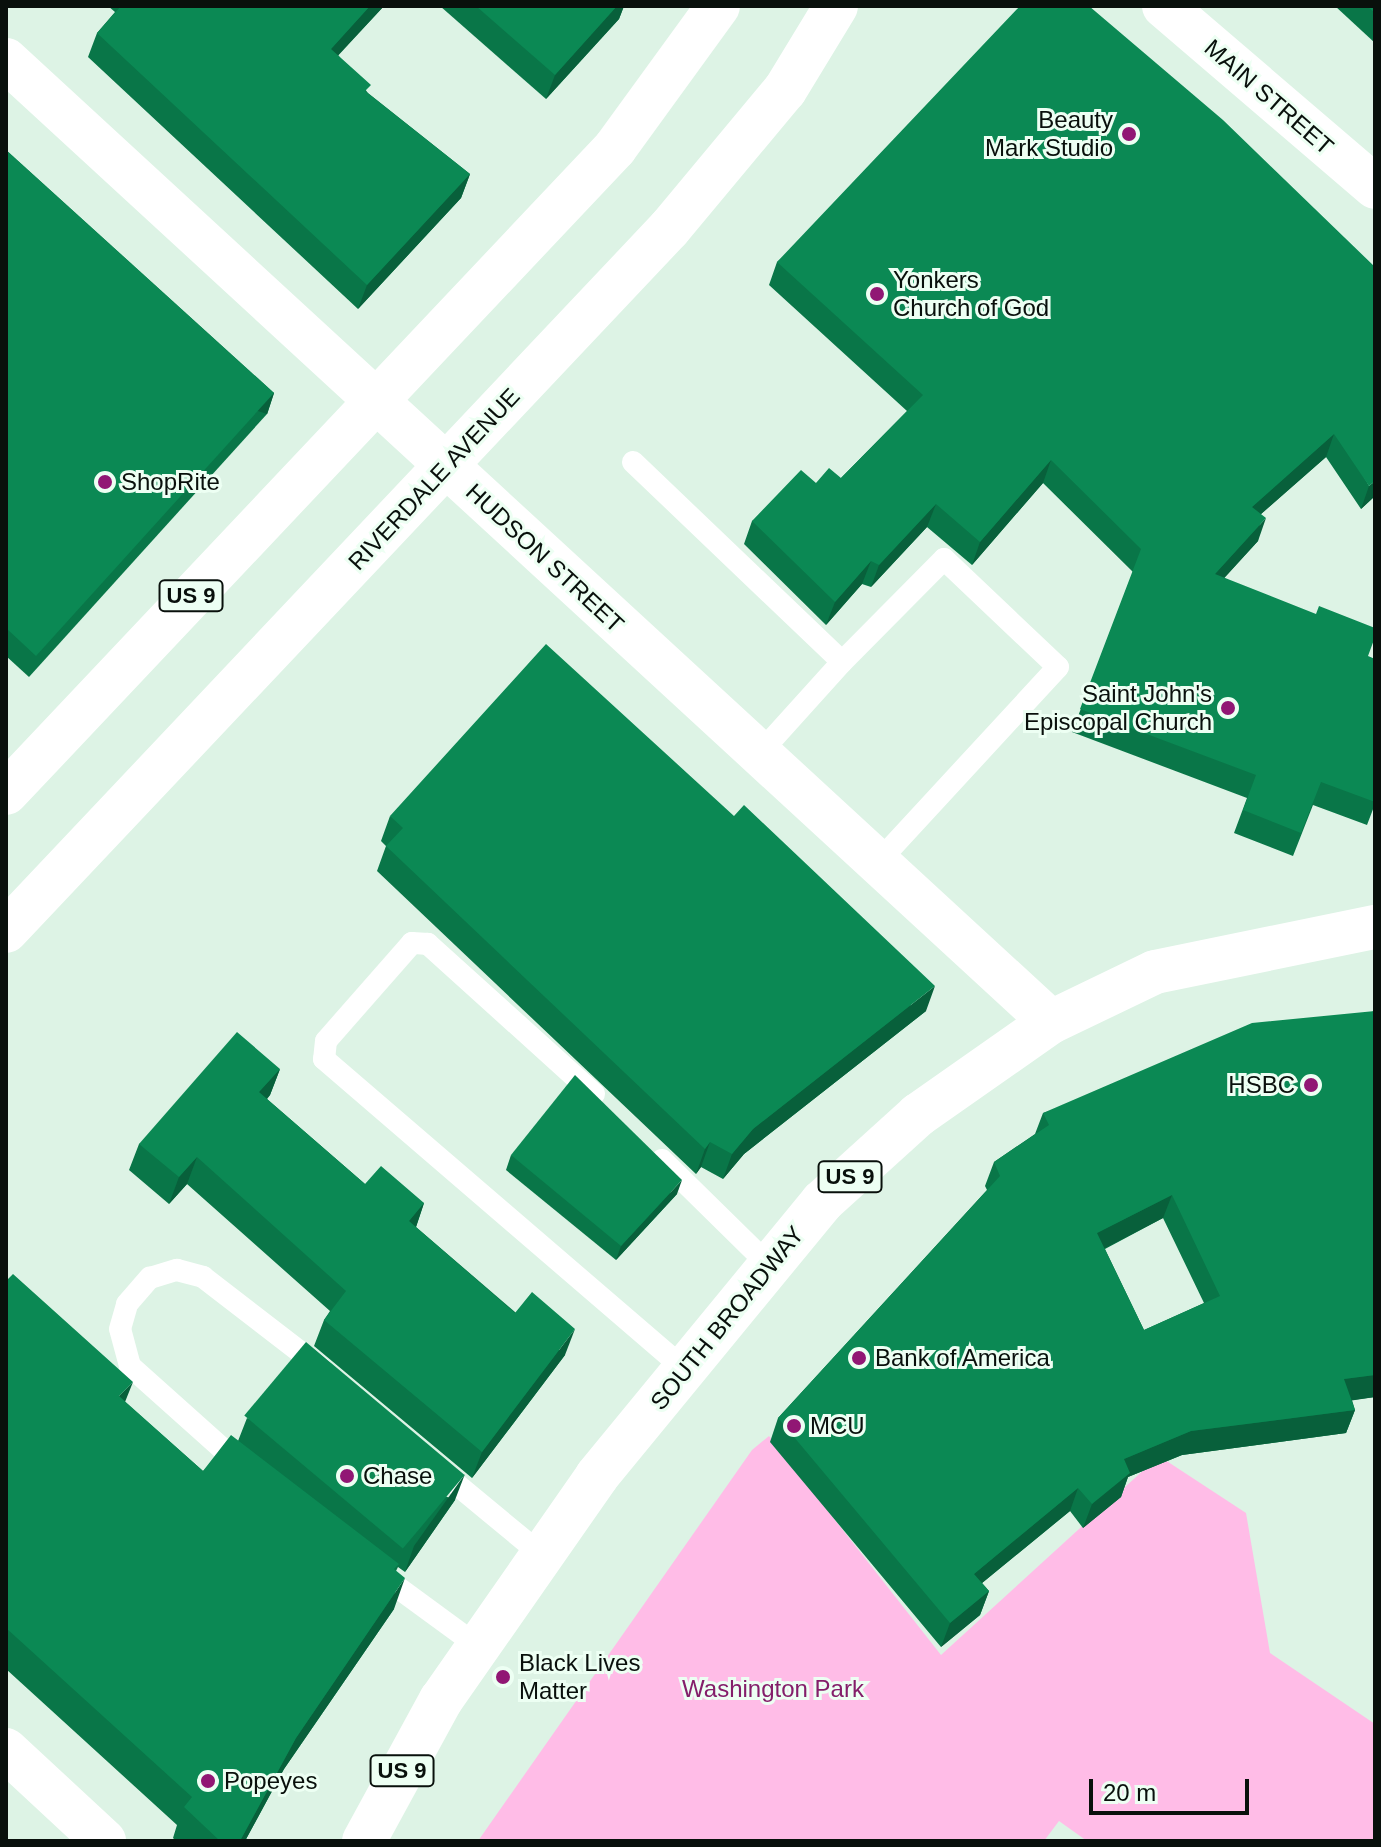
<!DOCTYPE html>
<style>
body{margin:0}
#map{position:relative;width:1381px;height:1847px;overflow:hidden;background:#ddf3e5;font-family:Helvetica,sans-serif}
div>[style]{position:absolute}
.green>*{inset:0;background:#ffbce7}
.service>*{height:22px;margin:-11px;padding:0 11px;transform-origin:11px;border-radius:11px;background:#fff}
.tertiary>*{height:44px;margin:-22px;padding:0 22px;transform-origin:22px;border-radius:22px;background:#fff}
.primary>*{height:44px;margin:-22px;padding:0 22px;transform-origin:22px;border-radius:22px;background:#fff}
.wall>*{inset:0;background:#097648}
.shaded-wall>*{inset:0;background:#08603b;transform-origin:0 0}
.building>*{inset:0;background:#0b8954;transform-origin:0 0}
.dots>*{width:22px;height:22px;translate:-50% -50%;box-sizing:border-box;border:4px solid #edfff3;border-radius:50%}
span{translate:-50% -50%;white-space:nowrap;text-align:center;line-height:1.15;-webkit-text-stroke:6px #edfff3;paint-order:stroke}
.shield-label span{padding:2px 6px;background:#edfff3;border:2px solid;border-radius:6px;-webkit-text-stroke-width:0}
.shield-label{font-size:22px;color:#09100c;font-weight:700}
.street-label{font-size:24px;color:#09100c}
.poi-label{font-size:24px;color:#09100c}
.right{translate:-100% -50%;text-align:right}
.left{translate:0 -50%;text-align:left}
.park-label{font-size:24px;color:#841e6a}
.frame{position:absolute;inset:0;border:8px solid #09100c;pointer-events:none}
.scale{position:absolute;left:1089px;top:1779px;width:160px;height:36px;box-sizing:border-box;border:4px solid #09100c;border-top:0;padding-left:10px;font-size:24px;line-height:28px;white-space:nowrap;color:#09100c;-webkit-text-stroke:6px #edfff3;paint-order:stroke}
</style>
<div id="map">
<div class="green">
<div style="clip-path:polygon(769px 1436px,941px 1655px,1159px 1456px,1246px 1513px,1270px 1653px,1375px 1724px,1375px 1841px,1087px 1841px,1059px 1821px,1044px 1841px,478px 1841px,752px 1450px)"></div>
</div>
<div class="service">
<div style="left:633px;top:462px;width:289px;rotate:43.7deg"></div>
<div style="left:842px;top:662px;width:124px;rotate:132.1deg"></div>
<div style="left:842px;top:662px;width:145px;rotate:-45.3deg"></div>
<div style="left:944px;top:559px;width:157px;rotate:43.5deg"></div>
<div style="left:1058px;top:667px;width:267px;rotate:132.7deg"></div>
<div style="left:594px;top:1094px;width:224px;rotate:-137.9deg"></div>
<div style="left:428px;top:944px;width:16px;rotate:-176deg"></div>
<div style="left:412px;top:943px;width:130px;rotate:131.3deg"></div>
<div style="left:326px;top:1041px;width:18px;rotate:96deg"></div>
<div style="left:324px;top:1059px;width:476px;rotate:40.7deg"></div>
<div style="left:662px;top:1160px;width:151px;rotate:44.5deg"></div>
<div style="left:244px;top:1468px;width:153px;rotate:-138.2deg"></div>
<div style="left:130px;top:1366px;width:38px;rotate:-105deg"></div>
<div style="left:120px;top:1329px;width:26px;rotate:-74deg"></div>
<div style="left:127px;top:1304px;width:35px;rotate:-49deg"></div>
<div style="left:150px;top:1278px;width:28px;rotate:-17deg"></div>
<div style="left:177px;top:1270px;width:27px;rotate:15deg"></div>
<div style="left:203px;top:1277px;width:149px;rotate:37.6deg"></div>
<div style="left:438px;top:1469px;width:135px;rotate:39.6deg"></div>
<div style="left:378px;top:1573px;width:125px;rotate:36.2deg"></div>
</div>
<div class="tertiary">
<div style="left:1164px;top:6px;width:278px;rotate:40.6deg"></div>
<div style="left:6px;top:60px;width:1420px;rotate:42.63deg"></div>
</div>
<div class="primary">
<div style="left:6px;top:793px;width:887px;rotate:-46.64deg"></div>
<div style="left:615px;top:148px;width:175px;rotate:-54deg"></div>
<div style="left:6px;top:931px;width:966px;rotate:-46.64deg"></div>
<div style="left:669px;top:229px;width:181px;rotate:-50.2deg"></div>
<div style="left:785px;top:90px;width:98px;rotate:-58.7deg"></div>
<div style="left:6px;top:1750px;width:134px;rotate:42.9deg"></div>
<div style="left:364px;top:1841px;width:161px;rotate:-61.4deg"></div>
<div style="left:441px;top:1700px;width:273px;rotate:-55.1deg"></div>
<div style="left:597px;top:1476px;width:355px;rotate:-50.6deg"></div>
<div style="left:822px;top:1202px;width:130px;rotate:-42.2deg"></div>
<div style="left:918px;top:1115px;width:162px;rotate:-35deg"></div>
<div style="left:1051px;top:1022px;width:115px;rotate:-25.7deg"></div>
<div style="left:1155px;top:972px;width:225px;rotate:-11.6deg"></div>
</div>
<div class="wall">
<div style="clip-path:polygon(108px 6px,384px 6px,338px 55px,368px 93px,470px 174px,461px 198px,358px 309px,88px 57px,97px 33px,115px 12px)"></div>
<div style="clip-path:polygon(440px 6px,624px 6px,619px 19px,546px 99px)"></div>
<div style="clip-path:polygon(1089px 6px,1375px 496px,1361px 509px,1326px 457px,1261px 514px,1258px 541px,1224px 578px,1368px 657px,1375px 659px,1375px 804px,1367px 825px,1313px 805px,1293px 856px,1234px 833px,1247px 798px,1072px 732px,1133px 572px,1043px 483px,972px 565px,927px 527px,871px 587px,862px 584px,826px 625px,744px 544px,752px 521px,816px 483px,841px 478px,907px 411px,769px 285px,777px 262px)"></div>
<div style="clip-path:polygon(1335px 6px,1375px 6px,1375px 43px)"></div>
<div style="clip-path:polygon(6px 150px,274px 393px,267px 414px,29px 677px,6px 656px)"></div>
<div style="clip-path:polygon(390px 816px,926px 1011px,744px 1154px,723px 1179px,701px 1167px,696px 1174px,377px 871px,386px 846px,381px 841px)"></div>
<div style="clip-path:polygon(evenodd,1375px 1011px,1375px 1397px,1352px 1400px,1355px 1410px,1346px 1433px,1182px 1455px,1128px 1477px,1121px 1497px,1083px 1528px,1070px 1511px,982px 1583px,989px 1591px,980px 1615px,941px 1647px,770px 1442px,778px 1418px,987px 1190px,985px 1186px,994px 1162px,1035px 1134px,1043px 1113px,1375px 1011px,1163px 1218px,1204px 1303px,1144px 1330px,1105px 1249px,1163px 1218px)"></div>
<div style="clip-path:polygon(280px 1069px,270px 1095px,267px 1099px,365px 1184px,424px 1203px,416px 1227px,565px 1355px,472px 1478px,314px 1346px,324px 1320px,330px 1311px,187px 1184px,169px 1204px,129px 1170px,139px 1144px)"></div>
<div style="clip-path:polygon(511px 1155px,677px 1194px,616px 1260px,506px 1170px)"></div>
<div style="clip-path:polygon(6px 1281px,125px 1402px,203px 1471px,238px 1441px,247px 1418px,455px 1500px,405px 1572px,398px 1567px,396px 1571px,394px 1609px,284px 1769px,245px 1841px,176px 1841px,173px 1838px,177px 1825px,6px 1669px)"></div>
</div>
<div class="shaded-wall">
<div style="clip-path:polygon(370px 6px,384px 6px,322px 73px,331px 49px)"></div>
<div style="clip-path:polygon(617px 6px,624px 6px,619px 19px,546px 99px,555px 75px)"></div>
<div style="clip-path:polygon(470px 174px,461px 198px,358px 309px,367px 285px)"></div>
<div style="left:274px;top:393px;width:22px;height:355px;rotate:108deg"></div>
<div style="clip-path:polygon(1334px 434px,1326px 457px,1244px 529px,1252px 507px)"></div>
<div style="clip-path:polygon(1051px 460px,1043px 483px,972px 565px,980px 542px)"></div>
<div style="clip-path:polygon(1375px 481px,1375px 496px,1361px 509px,1369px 486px)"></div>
<div style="clip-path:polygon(936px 504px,927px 527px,871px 587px,879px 565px)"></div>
<div style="clip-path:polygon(1266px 518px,1258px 541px,1207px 597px,1215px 574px)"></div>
<div style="clip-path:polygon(871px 561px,862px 584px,826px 625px,835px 602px)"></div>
<div style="clip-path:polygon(935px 986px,926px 1011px,744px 1154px,723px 1179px,732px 1154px,753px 1129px)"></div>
<div style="clip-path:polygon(280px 1069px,270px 1095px,250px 1119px,259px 1092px)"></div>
<div style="clip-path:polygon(710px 1142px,701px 1167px,696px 1174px,705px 1149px)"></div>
<div style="clip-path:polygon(197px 1157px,187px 1184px,169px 1204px,179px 1177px)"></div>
<div style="clip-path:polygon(682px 1180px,677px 1194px,616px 1260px,621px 1246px)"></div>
<div style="clip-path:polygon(1172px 1195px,1163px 1218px,1088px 1257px,1097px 1233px)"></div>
<div style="clip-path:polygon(424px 1203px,415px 1230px,409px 1221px)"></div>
<div style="clip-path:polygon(575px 1329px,565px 1355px,472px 1478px,482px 1452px)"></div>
<div style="clip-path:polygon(1375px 1375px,1375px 1397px,1335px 1403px,1344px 1379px)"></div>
<div style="clip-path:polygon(133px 1382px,121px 1412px,119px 1396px)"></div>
<div style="clip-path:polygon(1355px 1410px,1346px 1433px,1182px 1455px,1128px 1477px,1121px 1497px,1083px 1528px,1092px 1504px,1124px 1459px,1191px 1431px)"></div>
<div style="clip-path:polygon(465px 1474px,455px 1500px,405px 1572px,414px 1546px)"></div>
<div style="clip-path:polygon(1078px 1488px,1070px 1511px,965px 1597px,974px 1574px)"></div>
<div style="clip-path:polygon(405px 1578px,394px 1609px,284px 1769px,245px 1841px,240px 1841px,296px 1738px)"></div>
<div style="clip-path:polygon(989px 1591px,980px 1615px,941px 1647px,950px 1623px)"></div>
</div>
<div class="building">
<div style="clip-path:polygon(121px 6px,370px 6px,331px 49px,371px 85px,365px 91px,470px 174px,367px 285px,97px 33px)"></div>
<div style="clip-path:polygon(476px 6px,617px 6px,555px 75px)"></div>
<div style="clip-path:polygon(1020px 6px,1089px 6px,1223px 120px,1375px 267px,1375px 481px,1369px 486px,1334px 434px,1252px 507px,1266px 518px,1215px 574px,1316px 614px,1319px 606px,1375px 628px,1375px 637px,1368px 656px,1375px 659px,1375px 802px,1321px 782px,1301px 833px,1243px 810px,1256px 775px,1080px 709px,1141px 549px,1051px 460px,980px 542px,936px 504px,879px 565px,871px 561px,835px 602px,752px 521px,801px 470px,816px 483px,829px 468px,841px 478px,923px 395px,777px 262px)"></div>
<div style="clip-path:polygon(1367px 6px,1375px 6px,1375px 13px)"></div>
<div style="clip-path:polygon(6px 150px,274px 393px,36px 656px,6px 628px)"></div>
<div style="clip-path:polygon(546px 644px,734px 816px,744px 805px,935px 986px,753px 1129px,732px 1154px,710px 1142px,705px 1149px,386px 846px,403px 828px,390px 816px)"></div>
<div style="clip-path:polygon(evenodd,1375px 1011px,1375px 1375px,1344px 1379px,1355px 1410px,1191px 1431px,1124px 1459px,1130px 1473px,1092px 1504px,1078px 1488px,974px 1574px,989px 1591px,950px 1623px,778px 1418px,1000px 1176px,994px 1162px,1049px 1125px,1043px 1113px,1252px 1023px,1375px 1011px,1172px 1195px,1220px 1296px,1144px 1330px,1097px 1233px,1172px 1195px)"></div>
<div style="clip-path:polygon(237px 1032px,280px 1069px,259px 1092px,365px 1184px,381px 1166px,424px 1203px,409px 1221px,515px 1313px,532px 1292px,575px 1329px,482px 1452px,324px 1320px,346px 1291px,197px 1157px,179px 1177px,139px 1144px)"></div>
<div style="clip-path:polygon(575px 1075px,682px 1180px,621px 1246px,511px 1155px)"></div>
<div style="clip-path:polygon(13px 1274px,133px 1382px,119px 1396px,203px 1471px,231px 1435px,399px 1564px,394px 1569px,405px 1578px,296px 1738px,240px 1841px,220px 1841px,184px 1807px,192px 1797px,6px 1628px,6px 1281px)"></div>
<div style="left:306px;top:1342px;width:207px;height:96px;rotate:40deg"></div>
</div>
<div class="dots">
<div style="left:1129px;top:134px;background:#911774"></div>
<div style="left:877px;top:294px;background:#911774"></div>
<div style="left:105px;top:482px;background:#911774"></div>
<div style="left:1228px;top:708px;background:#911774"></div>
<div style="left:1311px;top:1085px;background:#911774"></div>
<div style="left:859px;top:1358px;background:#911774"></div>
<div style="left:794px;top:1426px;background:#911774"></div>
<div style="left:347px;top:1476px;background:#911774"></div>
<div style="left:503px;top:1677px;background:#911774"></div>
<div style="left:208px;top:1781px;background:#911774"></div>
</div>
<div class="shield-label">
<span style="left:191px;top:596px">US 9</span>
<span style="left:850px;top:1177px">US 9</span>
<span style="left:402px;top:1771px">US 9</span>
</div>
<div class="street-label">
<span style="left:1269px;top:97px;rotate:41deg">MAIN STREET</span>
<span style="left:434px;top:479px;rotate:-47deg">RIVERDALE AVENUE</span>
<span style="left:545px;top:558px;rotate:43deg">HUDSON STREET</span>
<span style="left:727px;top:1318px;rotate:-51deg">SOUTH BROADWAY</span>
</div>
<div class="poi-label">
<span class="right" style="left:1113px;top:134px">Beauty<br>Mark Studio</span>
<span class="left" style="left:893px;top:294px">Yonkers<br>Church of God</span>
<span class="left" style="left:121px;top:482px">ShopRite</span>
<span class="right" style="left:1212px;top:708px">Saint John's<br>Episcopal Church</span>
<span class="right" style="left:1295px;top:1085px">HSBC</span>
<span class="left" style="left:875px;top:1358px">Bank of America</span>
<span class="left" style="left:810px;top:1426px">MCU</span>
<span class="left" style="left:363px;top:1476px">Chase</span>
<span class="left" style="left:519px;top:1677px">Black Lives<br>Matter</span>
<span class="left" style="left:224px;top:1781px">Popeyes</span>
</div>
<div class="park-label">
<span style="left:773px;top:1689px">Washington Park</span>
</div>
<div class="frame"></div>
<div class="scale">20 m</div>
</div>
